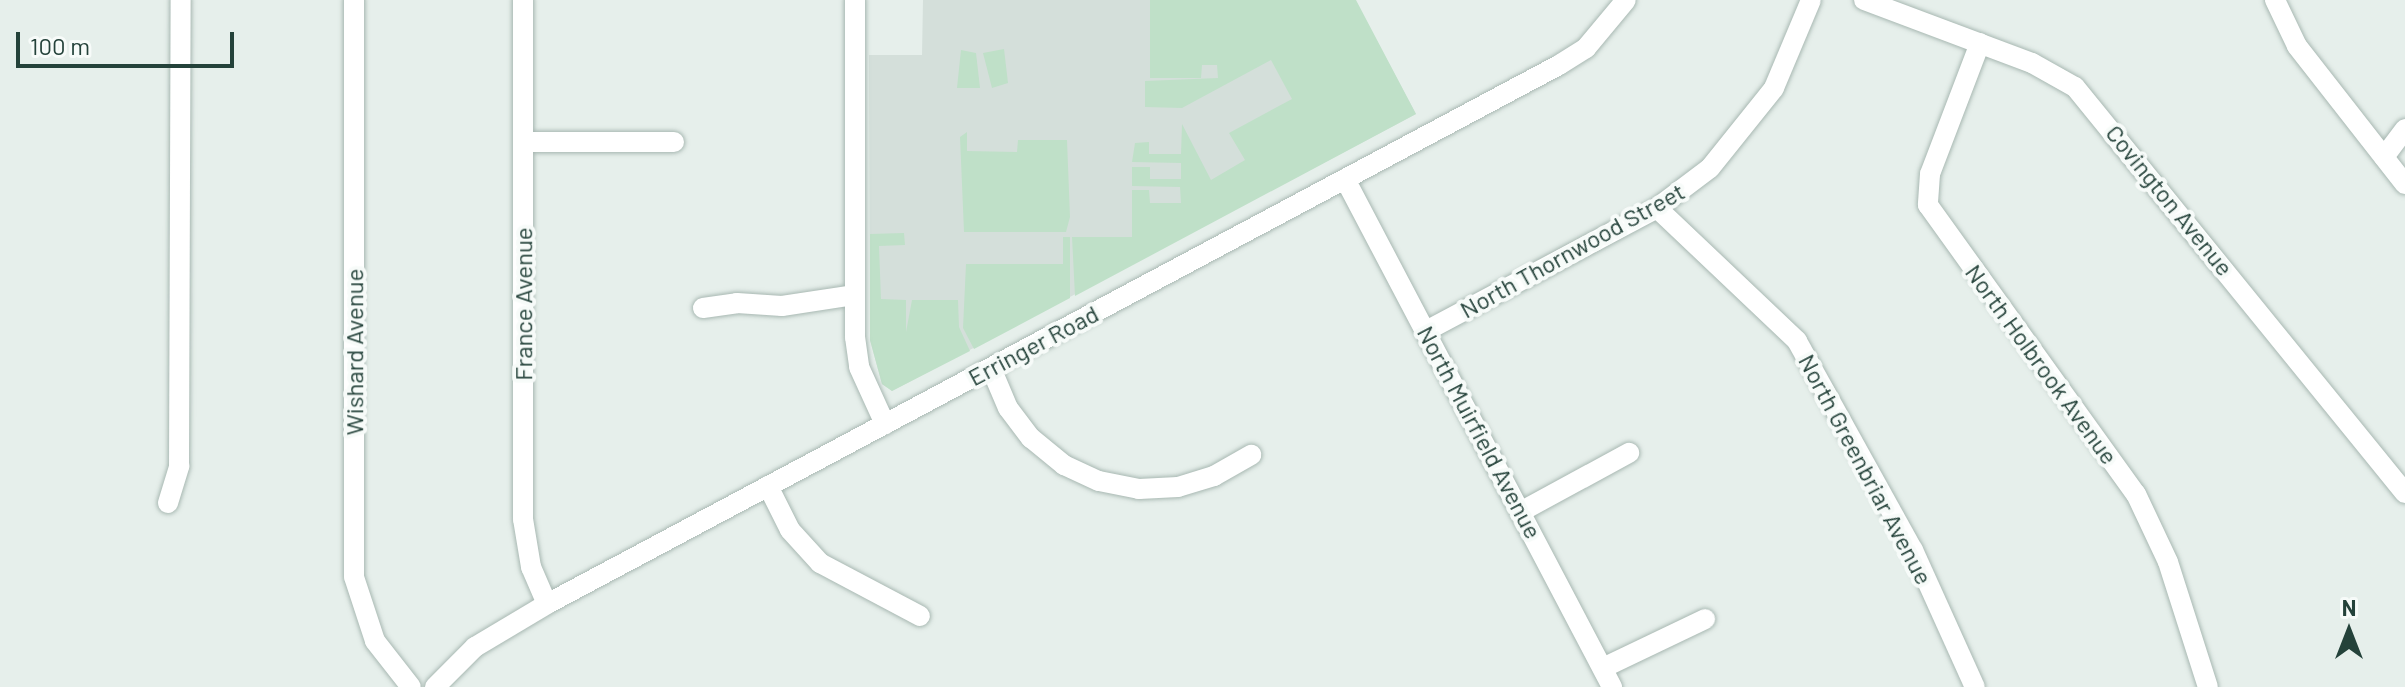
<!DOCTYPE html>
<style>
body{margin:0}
#map{position:relative;width:2405px;height:687px;overflow:hidden;background:#e6efeb;font-family:Barlow,sans-serif}
div>[style]{position:absolute}
.built>*{inset:0;background:#d4dfda}
.green>*{inset:0;background:#bfe0c8}
.roads{filter:drop-shadow(0 0 2px #a8b8b2) drop-shadow(0 0 2px #a8b8b2)}
.minor>*{height:20px;margin:-10px;padding:0 10px;transform-origin:10px;border-radius:10px;background:#fff}
span{translate:-50% -50%;white-space:nowrap;text-align:center;line-height:1.15;-webkit-text-stroke:8px #f7fbf9;paint-order:stroke}
.street-label{font-size:24px;color:#24423a}
.north{position:absolute;left:2309px;top:591px;width:80px;height:80px;-webkit-text-stroke:6px #f7fbf9;paint-order:stroke;rotate:0deg;font-size:22px;font-weight:700;line-height:32px;text-align:center;color:#24423a}
.north::after{content:'';display:block;margin:auto;width:28px;height:36px;background:#24423a;clip-path:polygon(50% 0,100% 100%,50% 72%,0 100%)}
.scale{position:absolute;left:16px;top:32px;width:218px;height:36px;box-sizing:border-box;border:4px solid #24423a;border-top:0;padding-left:10px;font-size:24px;line-height:28px;white-space:nowrap;color:#24423a;-webkit-text-stroke:6px #f7fbf9;paint-order:stroke}
</style>
<div id="map">
<div class="built">
<div style="clip-path:polygon(923px 0,1355px 0,1416px 114px,892px 391px,882px 384px,870px 340px,869px 55px,922px 55px)"></div>
</div>
<div class="green">
<div style="clip-path:polygon(1150px 0,1356px 0,1416px 114px,1075px 296px,1072px 237px,1132px 237px,1132px 190px,1149px 190px,1150px 203px,1181px 203px,1180px 187px,1132px 186px,1132px 167px,1150px 167px,1150px 179px,1181px 179px,1181px 163px,1132px 162px,1135px 143px,1149px 142px,1149px 154px,1181px 154px,1182px 124px,1211px 180px,1245px 160px,1229px 133px,1292px 99px,1271px 60px,1182px 108px,1145px 107px,1145px 81px,1218px 78px,1217px 65px,1202px 65px,1201px 78px,1150px 78px)"></div>
<div style="clip-path:polygon(1004px 49px,1008px 83px,992px 88px,983px 53px)"></div>
<div style="clip-path:polygon(961px 50px,976px 53px,980px 88px,957px 88px)"></div>
<div style="clip-path:polygon(967px 132px,967px 151px,1017px 152px,1018px 140px,1067px 140px,1070px 217px,1066px 232px,964px 232px,960px 137px)"></div>
<div style="clip-path:polygon(904px 233px,905px 245px,879px 246px,881px 299px,906px 300px,906px 332px,912px 300px,958px 300px,959px 327px,970px 351px,892px 391px,882px 384px,870px 340px,870px 234px)"></div>
<div style="clip-path:polygon(1063px 237px,1070px 237px,1070px 298px,974px 349px,963px 328px,966px 264px,1063px 264px)"></div>
</div>
<div class="roads">
<div class="minor">
<div style="left:354px;top:0;width:577px;rotate:90deg"></div>
<div style="left:354px;top:577px;width:67px;rotate:71.8deg"></div>
<div style="left:375px;top:641px;width:58px;rotate:52deg"></div>
<div style="left:523px;top:0;width:519px;rotate:90deg"></div>
<div style="left:523px;top:519px;width:49px;rotate:80.5deg"></div>
<div style="left:531px;top:567px;width:40px;rotate:66.6deg"></div>
<div style="left:855px;top:0;width:337px;rotate:90deg"></div>
<div style="left:855px;top:337px;width:30px;rotate:82deg"></div>
<div style="left:859px;top:367px;width:63px;rotate:65.5deg"></div>
<div style="left:1864px;top:0;width:179px;rotate:20.6deg"></div>
<div style="left:2032px;top:63px;width:49px;rotate:29.2deg"></div>
<div style="left:2075px;top:87px;width:523px;rotate:50.9deg"></div>
<div style="left:2275px;top:0;width:51px;rotate:64.4deg"></div>
<div style="left:2297px;top:46px;width:175px;rotate:52deg"></div>
<div style="left:1980px;top:43px;width:140px;rotate:110.9deg"></div>
<div style="left:1930px;top:174px;width:31px;rotate:94deg"></div>
<div style="left:1928px;top:205px;width:356px;rotate:54.3deg"></div>
<div style="left:2136px;top:494px;width:75px;rotate:64.8deg"></div>
<div style="left:2168px;top:562px;width:131px;rotate:72.3deg"></div>
<div style="left:523px;top:142px;width:151px"></div>
<div style="left:2384px;top:157px;width:35px;rotate:-53deg"></div>
<div style="left:1345px;top:179px;width:574px;rotate:62.27deg"></div>
<div style="left:1657px;top:208px;width:193px;rotate:43.5deg"></div>
<div style="left:1797px;top:341px;width:239px;rotate:61deg"></div>
<div style="left:1913px;top:550px;width:150px;rotate:65.7deg"></div>
<div style="left:703px;top:308px;width:34px;rotate:-8deg"></div>
<div style="left:737px;top:303px;width:45px;rotate:3.8deg"></div>
<div style="left:782px;top:306px;width:74px;rotate:-8.6deg"></div>
<div style="left:1426px;top:331px;width:262px;rotate:-28deg"></div>
<div style="left:1657px;top:208px;width:66px;rotate:-37deg"></div>
<div style="left:1710px;top:168px;width:102px;rotate:-51.3deg"></div>
<div style="left:1774px;top:88px;width:95px;rotate:-67.2deg"></div>
<div style="left:991px;top:368px;width:43px;rotate:67deg"></div>
<div style="left:1008px;top:408px;width:38px;rotate:53deg"></div>
<div style="left:1031px;top:438px;width:43px;rotate:39.3deg"></div>
<div style="left:1064px;top:465px;width:38px;rotate:25deg"></div>
<div style="left:1099px;top:481px;width:41px;rotate:11.3deg"></div>
<div style="left:1139px;top:489px;width:39px;rotate:-3deg"></div>
<div style="left:1178px;top:487px;width:38px;rotate:-17deg"></div>
<div style="left:1214px;top:476px;width:43px;rotate:-29.6deg"></div>
<div style="left:768px;top:486px;width:49px;rotate:63.4deg"></div>
<div style="left:790px;top:530px;width:45px;rotate:47.7deg"></div>
<div style="left:820px;top:563px;width:113px;rotate:27.9deg"></div>
<div style="left:168px;top:503px;width:39px;rotate:-73deg"></div>
<div style="left:179px;top:466px;width:466px;rotate:-89.8deg"></div>
<div style="left:1522px;top:511px;width:122px;rotate:-28.5deg"></div>
<div style="left:1605px;top:667px;width:111px;rotate:-25.6deg"></div>
<div style="left:435px;top:687px;width:57px;rotate:-45deg"></div>
<div style="left:475px;top:647px;width:84px;rotate:-30.8deg"></div>
<div style="left:547px;top:604px;width:1147px;rotate:-28.04deg"></div>
<div style="left:1559px;top:65px;width:32px;rotate:-32deg"></div>
<div style="left:1586px;top:48px;width:62px;rotate:-50.2deg"></div>
</div>
</div>
<div class="street-label">
<span style="left:2170px;top:200px;rotate:51deg">Covington Avenue</span>
<span style="left:1572px;top:250px;rotate:-29deg">North Thornwood Street</span>
<span style="left:523px;top:304px;rotate:-90deg">France Avenue</span>
<span style="left:1033px;top:345px;rotate:-28deg">Erringer Road</span>
<span style="left:354px;top:352px;rotate:-90deg">Wishard Avenue</span>
<span style="left:2042px;top:364px;rotate:54deg">North Holbrook Avenue</span>
<span style="left:1480px;top:432px;rotate:62deg">North Muirfield Avenue</span>
<span style="left:1866px;top:469px;rotate:62deg">North Greenbriar Avenue</span>
</div>
<div class="north">N</div>
<div class="scale">100 m</div>
</div>
